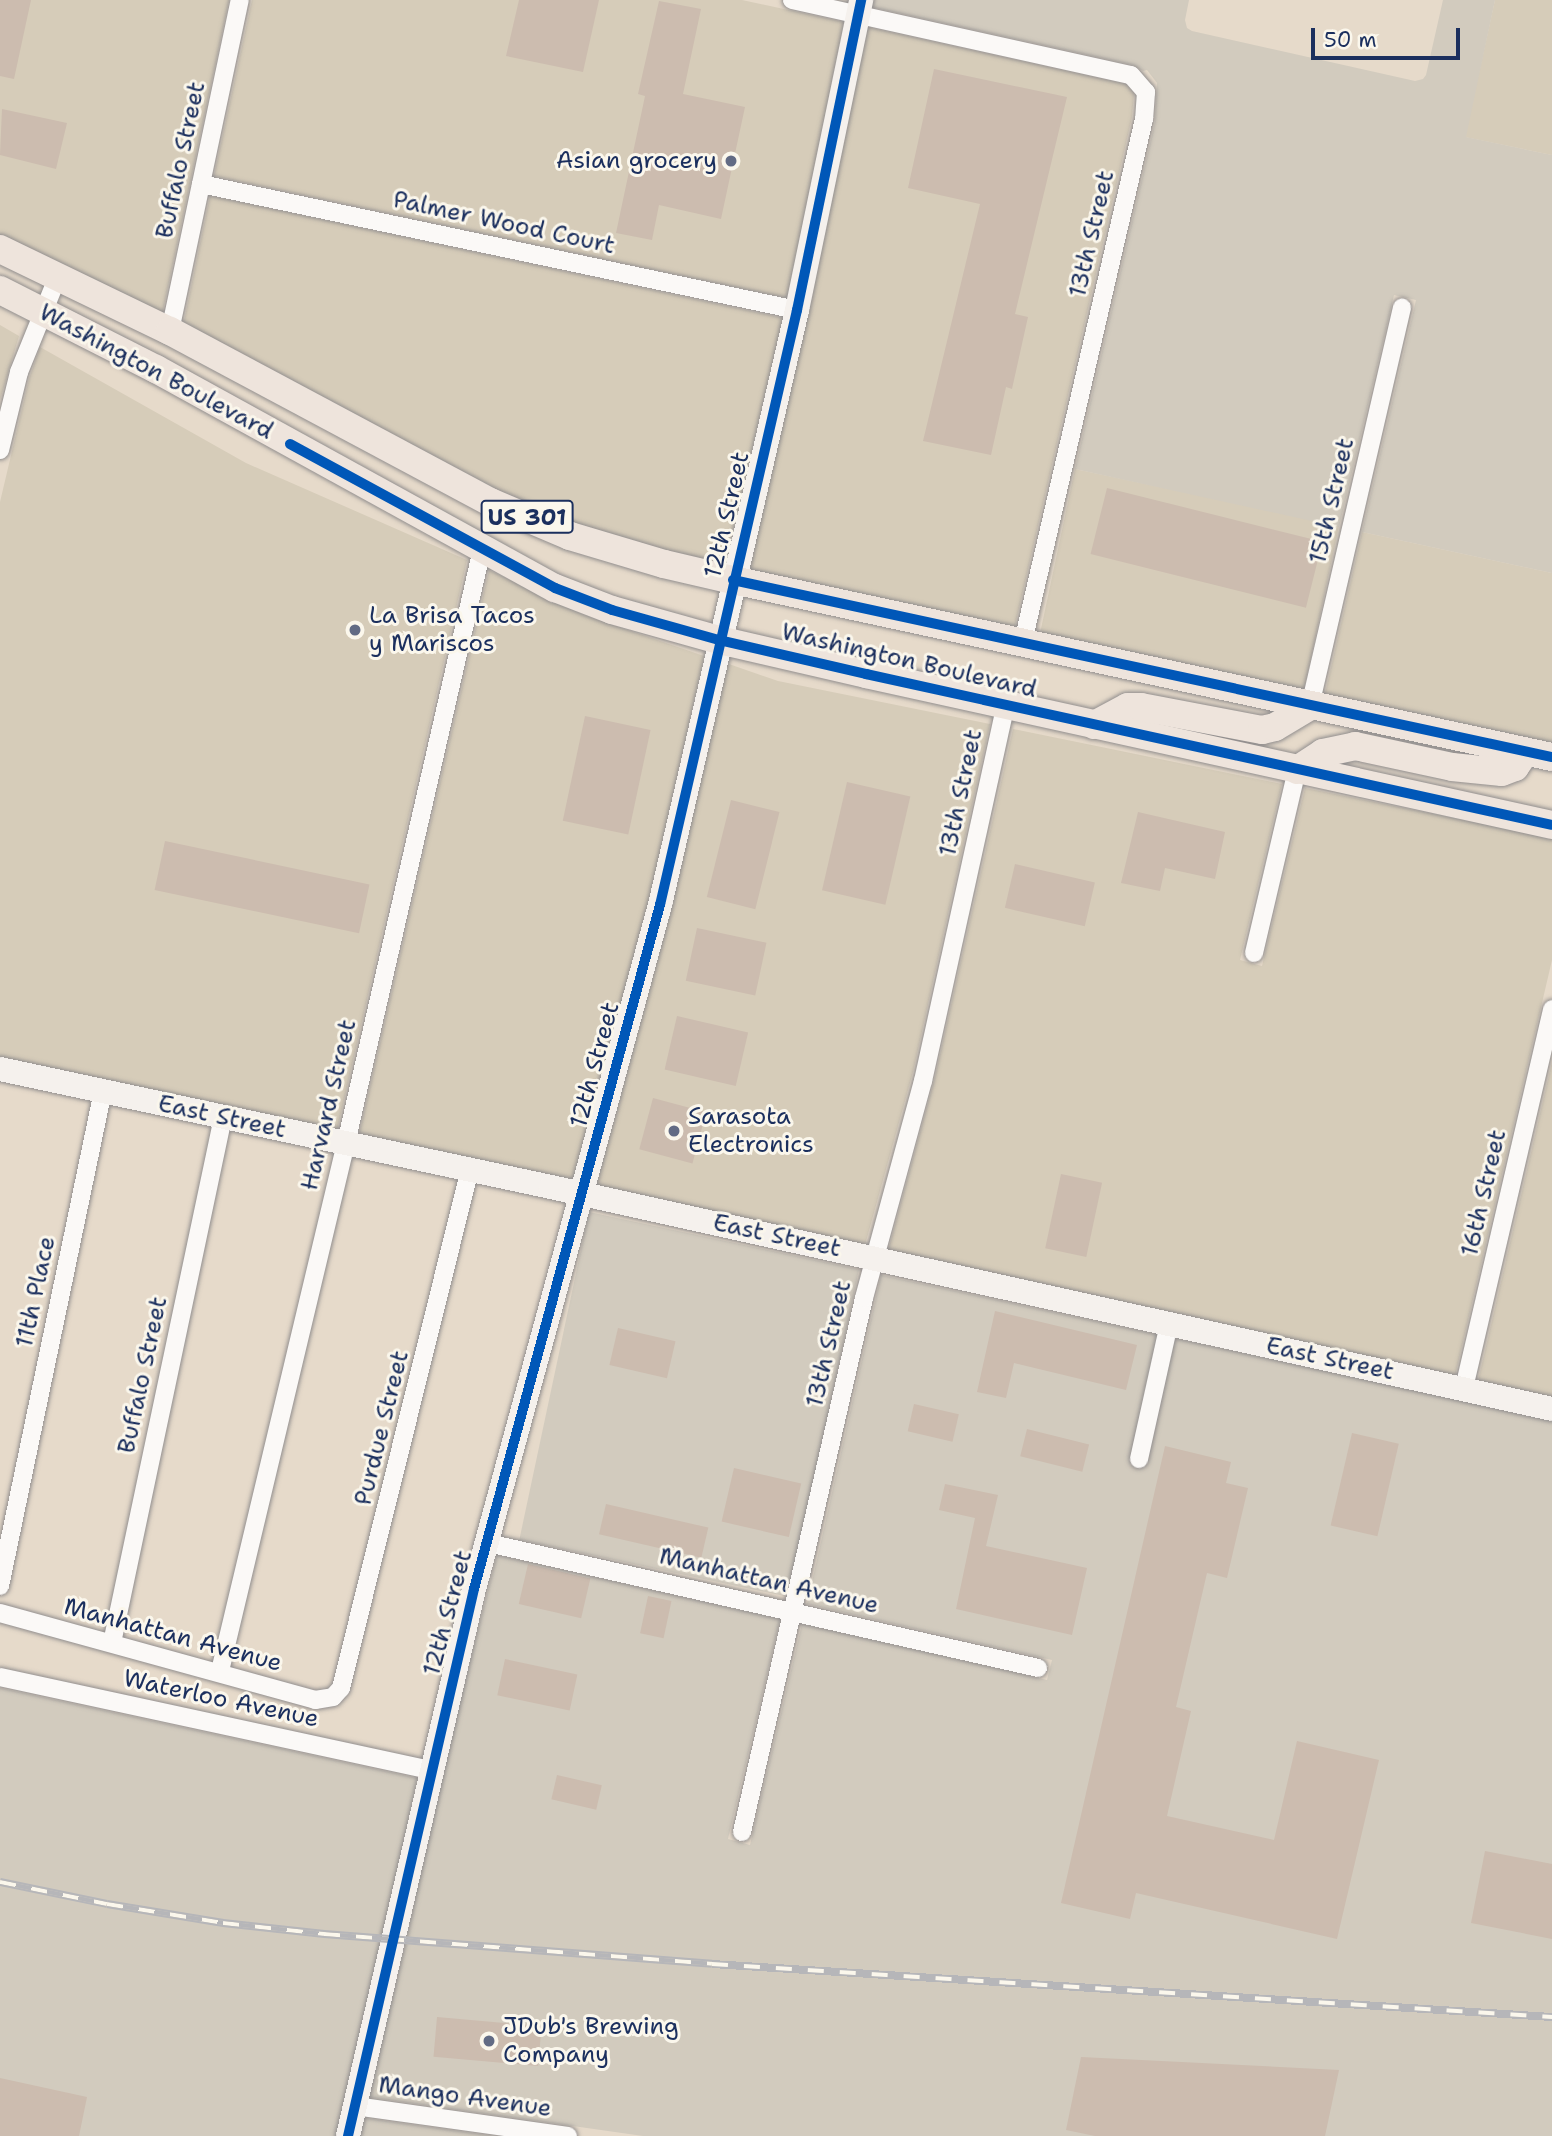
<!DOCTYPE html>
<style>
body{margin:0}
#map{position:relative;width:1552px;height:2136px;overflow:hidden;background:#e6daca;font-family:"Shantell Sans",sans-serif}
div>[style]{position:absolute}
.built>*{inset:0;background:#d6ccb9;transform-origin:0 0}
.industrial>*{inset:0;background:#d2cbbe;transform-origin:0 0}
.building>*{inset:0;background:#ccbcaf;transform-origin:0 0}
.roads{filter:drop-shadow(0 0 2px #918e8e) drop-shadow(0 0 2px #918e8e)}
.street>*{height:18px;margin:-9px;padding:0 9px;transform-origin:9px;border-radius:9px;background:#fbf9f7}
.secondary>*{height:24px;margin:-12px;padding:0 12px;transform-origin:12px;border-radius:12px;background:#f5f1ed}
.primary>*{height:28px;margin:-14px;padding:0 14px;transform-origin:14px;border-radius:14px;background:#eee4dc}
.rail>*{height:8px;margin-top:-4px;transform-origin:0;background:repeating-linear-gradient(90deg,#fbf7ec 0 16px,#b6b6b9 0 32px);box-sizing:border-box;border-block:2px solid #b6b6b9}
.cycleway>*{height:10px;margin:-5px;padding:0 5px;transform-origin:5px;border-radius:5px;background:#0057b8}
.dots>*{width:19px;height:19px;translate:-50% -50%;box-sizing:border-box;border:4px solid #fbf7ec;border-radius:50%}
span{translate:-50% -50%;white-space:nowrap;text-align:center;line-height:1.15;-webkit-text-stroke:6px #fbf7ec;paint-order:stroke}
.shield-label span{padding:2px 5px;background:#fbf7ec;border:2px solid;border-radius:5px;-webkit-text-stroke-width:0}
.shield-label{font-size:23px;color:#1b2f5e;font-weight:700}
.street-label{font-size:24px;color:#1b2f5e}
.poi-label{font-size:24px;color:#1b2f5e}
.right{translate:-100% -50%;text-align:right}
.left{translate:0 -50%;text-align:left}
.scale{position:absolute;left:1311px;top:28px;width:149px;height:32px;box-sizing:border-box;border:4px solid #1b2f5e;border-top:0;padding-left:9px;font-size:21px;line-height:24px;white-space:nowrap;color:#1b2f5e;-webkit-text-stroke:5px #fbf7ec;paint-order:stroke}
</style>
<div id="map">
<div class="built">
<div style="clip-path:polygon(0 0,229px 0,162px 315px,0 238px)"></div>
<div style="clip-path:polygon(252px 0,742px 0,844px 22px,788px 298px,214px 176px)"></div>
<div style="clip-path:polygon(1495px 0,1552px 0,1552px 155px,1465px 137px)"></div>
<div style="clip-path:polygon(867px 27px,1126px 84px,1134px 93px,1132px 117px,1014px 630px,746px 573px)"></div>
<div style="clip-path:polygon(210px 196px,783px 318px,724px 567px,631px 544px,505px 496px,183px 326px)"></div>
<div style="clip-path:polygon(0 325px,19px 336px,0 400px)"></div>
<div style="clip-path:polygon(40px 347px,246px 463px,467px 560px,337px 1131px,0 1059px,0 502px,29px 379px)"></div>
<div style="left:1075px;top:469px;width:270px;height:170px;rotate:12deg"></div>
<div style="clip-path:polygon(1362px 532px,1552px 573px,1552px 747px,1324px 698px)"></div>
<div style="clip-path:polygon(489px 570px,584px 615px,704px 656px,649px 902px,573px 1181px,359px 1135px)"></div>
<div style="clip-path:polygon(726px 663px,778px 681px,990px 724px,913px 1072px,865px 1245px,596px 1186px,669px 917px)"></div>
<div style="clip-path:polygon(1013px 729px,1282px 784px,1240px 960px,1262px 966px,1305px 788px,1552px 838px,1552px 960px,1455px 1376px,888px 1251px,935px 1077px)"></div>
<div style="clip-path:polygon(1552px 1062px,1552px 1398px,1478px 1381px)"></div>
</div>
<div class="industrial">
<div style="clip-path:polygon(873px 0,1189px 0,1185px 20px,1187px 28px,1192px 31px,1415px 81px,1423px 79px,1426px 75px,1443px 0,1495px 0,1466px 137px,1552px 155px,1552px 573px,1362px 532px,1416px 300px,1394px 295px,1339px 527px,1075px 469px,1155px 122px,1157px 83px,1147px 70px,1143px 71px,1133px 65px,871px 7px)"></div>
<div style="left:589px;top:1212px;width:276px;height:335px;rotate:12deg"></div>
<div style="clip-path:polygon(881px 1275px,1552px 1420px,1552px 2136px,643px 2136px,368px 2097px,406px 1942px,442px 1773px,497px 1555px,780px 1619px,728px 1839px,750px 1845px,802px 1624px,1047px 1680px,1052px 1660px,807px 1604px)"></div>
<div style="clip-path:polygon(0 1688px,417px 1778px,384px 1937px,336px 2136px,0 2136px)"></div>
<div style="clip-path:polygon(364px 2118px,494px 2136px,359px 2136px)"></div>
</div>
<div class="building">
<div style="clip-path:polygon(0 0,31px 0,14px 79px,0 76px)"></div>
<div style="clip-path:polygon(519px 0,599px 0,583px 72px,506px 56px)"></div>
<div style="clip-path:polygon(659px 1px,701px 9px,683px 94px,745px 107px,721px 219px,659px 205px,652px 240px,616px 233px,645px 96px,638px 94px)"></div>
<div style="clip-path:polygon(934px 69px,1067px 97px,1015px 314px,1028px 317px,1012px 389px,1006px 387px,991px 455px,923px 441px,980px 204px,908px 188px)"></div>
<div style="clip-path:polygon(2px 109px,67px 123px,56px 169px,0 155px)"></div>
<div style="left:1107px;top:488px;width:222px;height:68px;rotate:14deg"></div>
<div style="left:585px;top:716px;width:67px;height:107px;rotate:12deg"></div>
<div style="left:847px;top:782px;width:65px;height:111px;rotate:13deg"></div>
<div style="left:731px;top:800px;width:50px;height:100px;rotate:14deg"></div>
<div style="clip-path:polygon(1138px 812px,1225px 832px,1215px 879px,1165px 868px,1160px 891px,1121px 883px)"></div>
<div style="left:165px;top:841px;width:209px;height:50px;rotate:12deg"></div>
<div style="left:1015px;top:864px;width:82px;height:45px;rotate:13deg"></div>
<div style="left:697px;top:928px;width:71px;height:54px;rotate:12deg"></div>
<div style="left:677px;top:1016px;width:73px;height:55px;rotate:13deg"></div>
<div style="left:653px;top:1098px;width:55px;height:53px;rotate:15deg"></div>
<div style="left:1061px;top:1174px;width:42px;height:76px;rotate:12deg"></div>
<div style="clip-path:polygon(995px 1311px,1137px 1345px,1126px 1390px,1014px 1363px,1006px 1398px,977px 1392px)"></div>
<div style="left:618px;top:1328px;width:59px;height:38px;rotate:13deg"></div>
<div style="left:914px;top:1404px;width:46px;height:28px;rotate:13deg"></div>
<div style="left:1027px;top:1429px;width:64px;height:28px;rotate:14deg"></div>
<div style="left:1352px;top:1433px;width:48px;height:95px;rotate:13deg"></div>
<div style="clip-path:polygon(1165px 1446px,1231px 1462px,1226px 1483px,1248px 1488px,1227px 1578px,1207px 1573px,1176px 1707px,1191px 1711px,1167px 1816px,1274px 1840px,1297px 1741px,1379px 1760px,1337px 1939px,1136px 1893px,1130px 1919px,1061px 1903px)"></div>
<div style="left:734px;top:1468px;width:69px;height:55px;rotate:13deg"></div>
<div style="clip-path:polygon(945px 1484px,998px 1495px,986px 1546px,1087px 1568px,1072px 1635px,956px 1609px,975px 1518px,939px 1510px)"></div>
<div style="left:606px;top:1504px;width:105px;height:31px;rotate:13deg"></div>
<div style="left:528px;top:1564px;width:64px;height:41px;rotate:13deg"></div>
<div style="left:648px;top:1596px;width:24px;height:38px;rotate:12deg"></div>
<div style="left:505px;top:1659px;width:74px;height:37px;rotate:12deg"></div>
<div style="left:557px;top:1775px;width:46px;height:25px;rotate:13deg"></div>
<div style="clip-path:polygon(1485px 1851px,1552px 1864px,1552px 1939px,1471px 1923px)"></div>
<div style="left:437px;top:2017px;width:105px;height:40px;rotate:5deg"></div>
<div style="clip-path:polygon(1081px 2057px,1339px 2070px,1325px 2136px,1095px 2136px,1066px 2130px)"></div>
<div style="clip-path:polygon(0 2078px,87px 2097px,79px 2136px,0 2136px)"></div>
</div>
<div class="roads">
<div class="street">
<div style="left:792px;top:0;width:347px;rotate:12.5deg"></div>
<div style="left:1131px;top:75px;width:23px;rotate:49deg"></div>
<div style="left:1146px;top:92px;width:27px;rotate:94deg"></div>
<div style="left:1144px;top:119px;width:537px;rotate:103.03deg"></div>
<div style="left:201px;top:184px;width:609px;rotate:11.94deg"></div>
<div style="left:170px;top:331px;width:338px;rotate:-78.1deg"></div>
<div style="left:0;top:450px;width:80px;rotate:-76.3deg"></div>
<div style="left:19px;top:372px;width:104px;rotate:-67.9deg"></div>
<div style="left:1310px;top:706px;width:409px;rotate:-77deg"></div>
<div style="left:1254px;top:953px;width:188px;rotate:-76.8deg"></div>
<div style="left:1464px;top:1388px;width:389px;rotate:-76.9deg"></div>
<div style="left:1139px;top:1459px;width:138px;rotate:-77.5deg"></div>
<div style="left:488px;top:1543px;width:564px;rotate:12.8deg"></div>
<div style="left:0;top:1586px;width:506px;rotate:-78.25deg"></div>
<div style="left:0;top:1613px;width:327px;rotate:15.4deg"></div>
<div style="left:315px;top:1700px;width:18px;rotate:-9deg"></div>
<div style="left:333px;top:1697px;width:12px;rotate:-48deg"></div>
<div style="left:341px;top:1688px;width:535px;rotate:-76.04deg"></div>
<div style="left:112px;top:1643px;width:538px;rotate:-78.08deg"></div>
<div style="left:220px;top:1671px;width:543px;rotate:-76.58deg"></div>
<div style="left:346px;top:1143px;width:609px;rotate:-77.1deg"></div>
<div style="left:0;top:1677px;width:441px;rotate:12.2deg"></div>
<div style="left:742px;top:1832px;width:548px;rotate:-77.13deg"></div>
<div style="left:864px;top:1298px;width:225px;rotate:-74.8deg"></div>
<div style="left:923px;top:1081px;width:386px;rotate:-77.6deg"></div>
<div style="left:355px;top:2106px;width:215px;rotate:8deg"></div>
</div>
<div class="secondary">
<div style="left:0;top:1069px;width:563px;rotate:12.09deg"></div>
<div style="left:551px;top:1187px;width:1025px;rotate:12.5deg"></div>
<div style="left:348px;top:2136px;width:561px;rotate:-77.03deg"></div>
<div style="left:474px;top:1589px;width:709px;rotate:-74.79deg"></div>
<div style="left:660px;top:905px;width:611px;rotate:-77.03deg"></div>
<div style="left:797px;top:310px;width:317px;rotate:-78.3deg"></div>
</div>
<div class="primary">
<div style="left:0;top:249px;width:189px;rotate:25.8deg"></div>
<div style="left:170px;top:331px;width:363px;rotate:28.1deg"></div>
<div style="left:490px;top:502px;width:87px;rotate:23deg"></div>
<div style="left:570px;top:536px;width:98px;rotate:16.6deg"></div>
<div style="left:664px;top:564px;width:71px;rotate:13.1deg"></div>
<div style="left:733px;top:580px;width:838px;rotate:12.2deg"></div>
<div style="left:0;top:290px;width:175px;rotate:26.9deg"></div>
<div style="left:156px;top:369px;width:455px;rotate:28.8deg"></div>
<div style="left:555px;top:588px;width:61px;rotate:21.1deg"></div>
<div style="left:612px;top:610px;width:111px;rotate:15.7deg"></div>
<div style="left:719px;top:640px;width:151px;rotate:13deg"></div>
<div style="left:866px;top:674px;width:702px;rotate:12.41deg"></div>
<div style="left:1094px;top:725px;width:38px;rotate:-28deg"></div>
<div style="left:1128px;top:707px;width:13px"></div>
<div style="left:1141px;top:707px;width:123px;rotate:10.8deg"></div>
<div style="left:1262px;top:730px;width:13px;rotate:-13deg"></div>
<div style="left:1275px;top:727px;width:41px;rotate:-31deg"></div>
<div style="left:1297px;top:770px;width:31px;rotate:-33deg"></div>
<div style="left:1323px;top:753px;width:33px;rotate:-12deg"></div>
<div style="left:1355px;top:746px;width:99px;rotate:12.2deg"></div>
<div style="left:1452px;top:767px;width:50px;rotate:5.7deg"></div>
<div style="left:1502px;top:772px;width:14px;rotate:-21deg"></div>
<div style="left:1515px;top:767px;width:18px;rotate:-56deg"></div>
</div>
</div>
<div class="rail">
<div style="left:0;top:1882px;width:109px;rotate:11.6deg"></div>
<div style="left:107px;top:1904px;width:118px;rotate:9.3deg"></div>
<div style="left:223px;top:1923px;width:102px;rotate:6.2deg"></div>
<div style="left:324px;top:1934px;width:389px;rotate:4.4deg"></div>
<div style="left:712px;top:1964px;width:842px;rotate:3.61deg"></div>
</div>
<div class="cycleway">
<div style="left:290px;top:444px;width:302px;rotate:28.5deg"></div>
<div style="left:555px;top:588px;width:61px;rotate:21.1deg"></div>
<div style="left:612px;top:610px;width:111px;rotate:15.7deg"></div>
<div style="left:719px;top:640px;width:151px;rotate:13deg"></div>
<div style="left:866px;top:674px;width:702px;rotate:12.41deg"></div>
<div style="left:733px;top:580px;width:838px;rotate:12.2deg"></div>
<div style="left:348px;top:2136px;width:561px;rotate:-77.03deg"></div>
<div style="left:474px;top:1589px;width:709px;rotate:-74.79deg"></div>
<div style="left:660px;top:905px;width:611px;rotate:-77.03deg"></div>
<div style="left:797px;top:310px;width:317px;rotate:-78.3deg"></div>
</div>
<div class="dots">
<div style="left:731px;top:161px;background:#626b84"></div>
<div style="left:355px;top:630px;background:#626b84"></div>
<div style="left:674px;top:1131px;background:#626b84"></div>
<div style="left:489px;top:2041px;background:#626b84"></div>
</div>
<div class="shield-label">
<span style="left:527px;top:517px">US 301</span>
</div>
<div class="street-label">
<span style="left:181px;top:160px;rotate:-78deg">Buffalo Street</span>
<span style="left:504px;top:223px;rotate:12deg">Palmer Wood Court</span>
<span style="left:1092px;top:234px;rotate:-77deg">13th Street</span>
<span style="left:156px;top:372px;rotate:28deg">Washington Boulevard</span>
<span style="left:1332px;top:501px;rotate:-77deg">15th Street</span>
<span style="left:727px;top:515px;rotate:-77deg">12th Street</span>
<span style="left:909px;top:661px;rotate:13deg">Washington Boulevard</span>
<span style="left:961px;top:793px;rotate:-78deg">13th Street</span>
<span style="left:595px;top:1065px;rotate:-75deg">12th Street</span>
<span style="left:329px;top:1105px;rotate:-77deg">Harvard Street</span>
<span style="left:222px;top:1117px;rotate:12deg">East Street</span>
<span style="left:1484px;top:1193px;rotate:-77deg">16th Street</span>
<span style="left:777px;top:1236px;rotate:12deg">East Street</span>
<span style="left:36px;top:1292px;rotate:-78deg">11th Place</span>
<span style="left:829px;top:1344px;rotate:-77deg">13th Street</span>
<span style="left:1330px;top:1359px;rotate:12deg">East Street</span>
<span style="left:143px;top:1375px;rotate:-78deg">Buffalo Street</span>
<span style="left:382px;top:1428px;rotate:-76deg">Purdue Street</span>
<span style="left:769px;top:1581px;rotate:13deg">Manhattan Avenue</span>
<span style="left:448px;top:1613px;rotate:-75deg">12th Street</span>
<span style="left:173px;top:1635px;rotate:15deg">Manhattan Avenue</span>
<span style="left:221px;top:1699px;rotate:12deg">Waterloo Avenue</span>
<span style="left:465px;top:2097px;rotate:8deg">Mango Avenue</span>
</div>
<div class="poi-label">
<span class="right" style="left:717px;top:161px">Asian grocery</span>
<span class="left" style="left:369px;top:630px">La Brisa Tacos<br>y Mariscos</span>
<span class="left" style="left:688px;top:1131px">Sarasota<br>Electronics</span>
<span class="left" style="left:503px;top:2041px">JDub's Brewing<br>Company</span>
</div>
<div class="scale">50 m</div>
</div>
